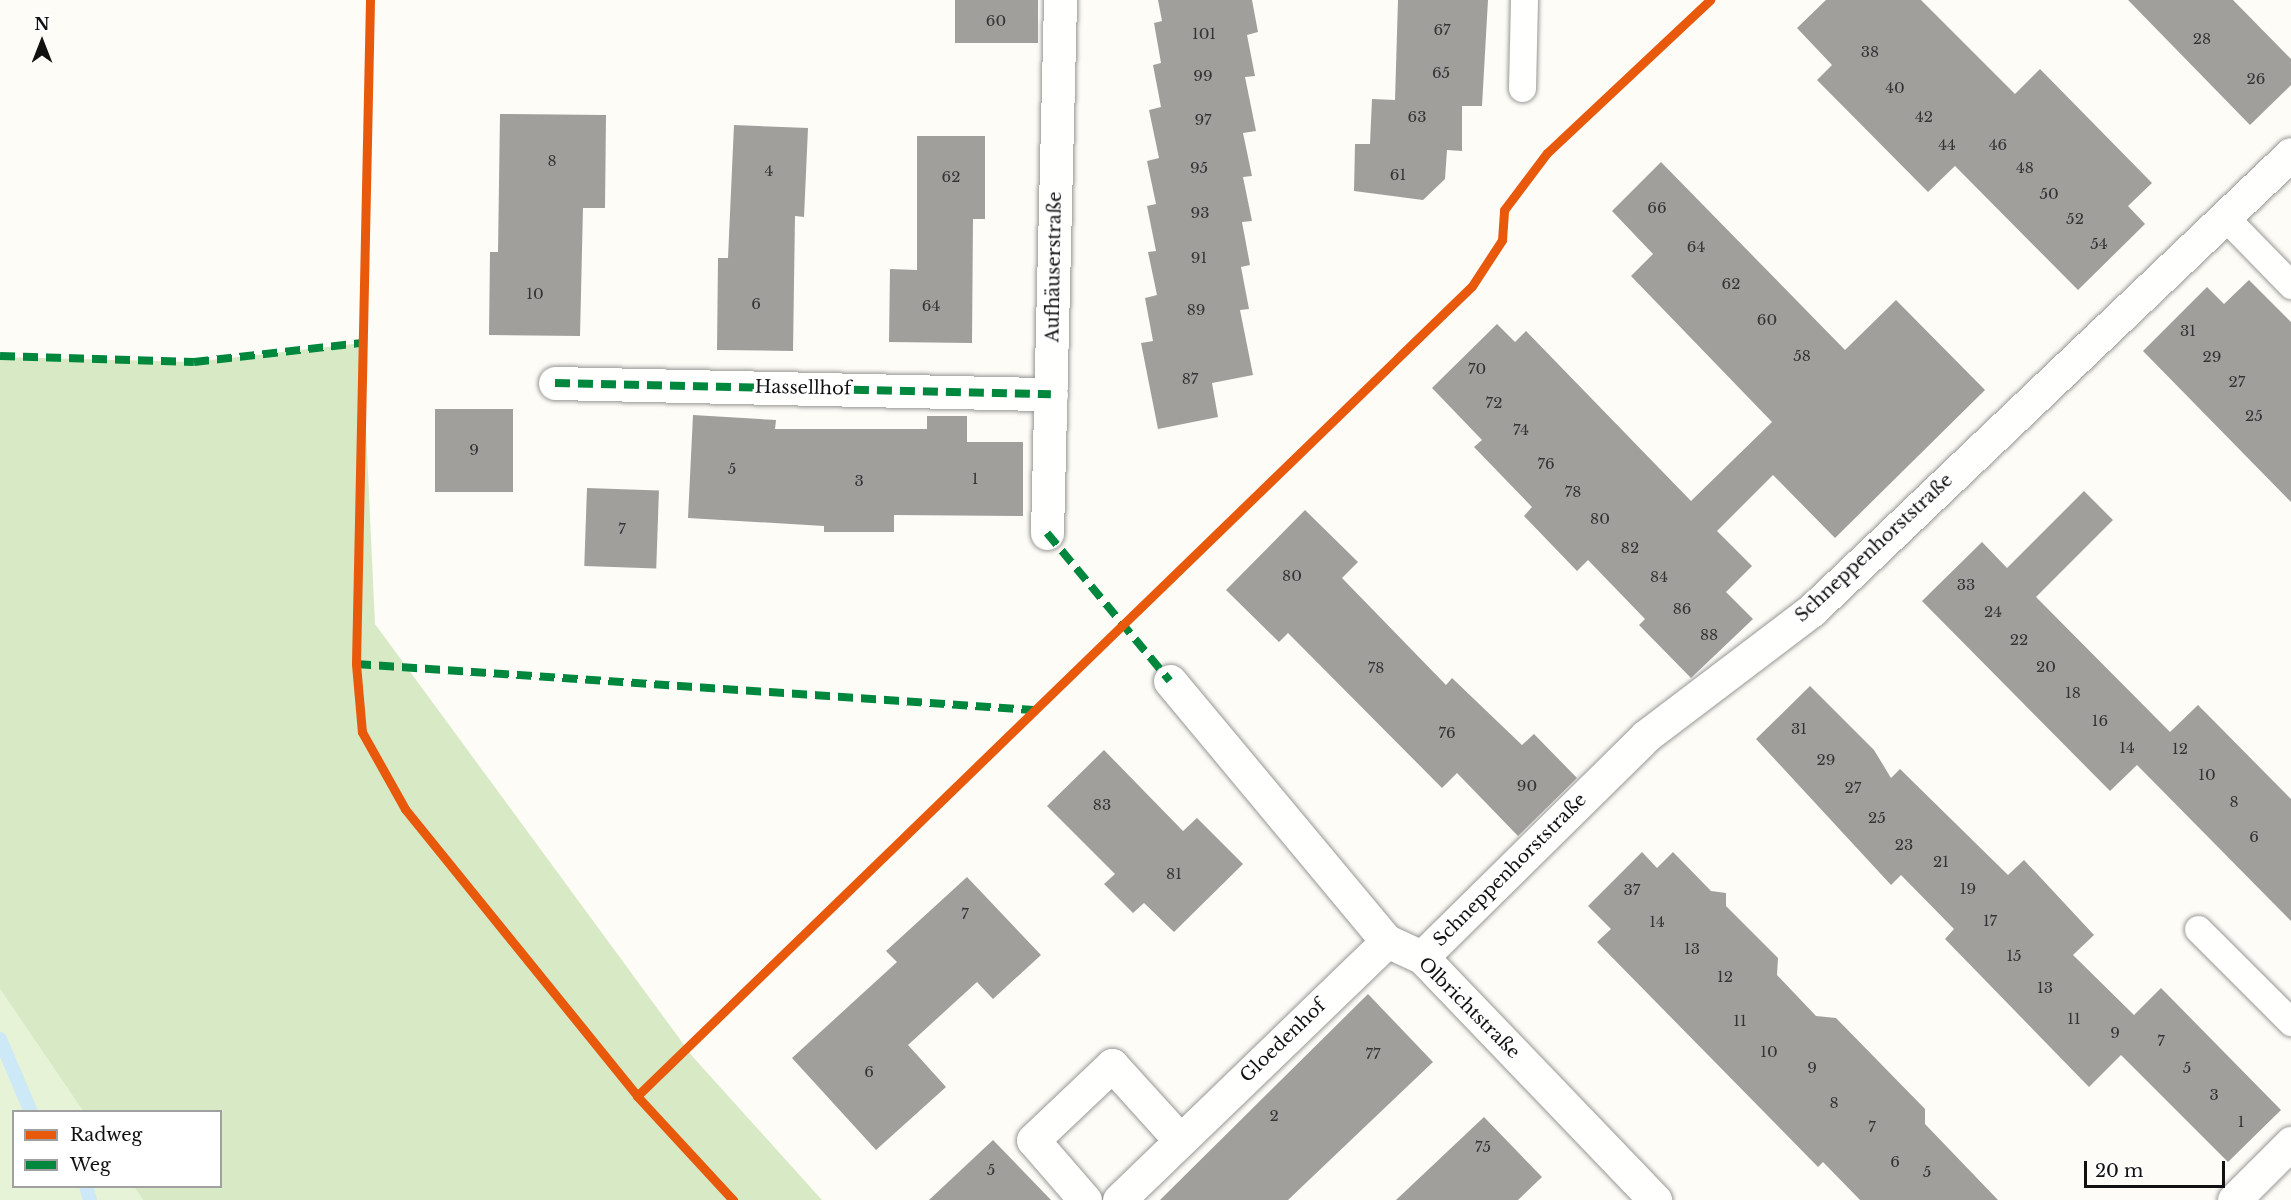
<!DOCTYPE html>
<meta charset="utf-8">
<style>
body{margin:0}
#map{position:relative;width:2291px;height:1200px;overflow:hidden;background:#fdfcf7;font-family:"Libre Baskerville",serif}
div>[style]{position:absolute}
.green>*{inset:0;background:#e7f3d7}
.forest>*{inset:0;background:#d8eac5}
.stream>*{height:14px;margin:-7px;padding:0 7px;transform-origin:7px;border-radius:7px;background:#cde8f7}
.building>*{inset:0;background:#a19f9c;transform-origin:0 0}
.roads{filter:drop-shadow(0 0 2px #979795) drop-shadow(0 0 2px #979795)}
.service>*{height:27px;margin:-13.5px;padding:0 13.5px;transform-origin:13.5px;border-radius:13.5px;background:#fffffe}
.minor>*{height:33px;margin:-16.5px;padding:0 16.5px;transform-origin:16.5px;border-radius:16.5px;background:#fffffe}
.quiet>*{height:8px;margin-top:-4px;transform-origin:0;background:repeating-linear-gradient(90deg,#00873e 0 15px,transparent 0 23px)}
.cycleway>*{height:9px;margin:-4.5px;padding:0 4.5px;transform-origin:4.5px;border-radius:4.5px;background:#e8590c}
span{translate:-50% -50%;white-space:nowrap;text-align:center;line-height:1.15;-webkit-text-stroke:6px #fff;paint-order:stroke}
.number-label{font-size:15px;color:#353434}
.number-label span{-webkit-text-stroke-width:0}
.street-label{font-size:18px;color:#111}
.legend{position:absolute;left:12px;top:1110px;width:210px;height:78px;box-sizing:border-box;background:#fff;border:2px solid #a0a0a0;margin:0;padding:8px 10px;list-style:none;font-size:18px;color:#111}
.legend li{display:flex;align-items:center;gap:12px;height:30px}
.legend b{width:30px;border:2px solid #a0a0a0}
.north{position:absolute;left:12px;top:12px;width:60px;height:60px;-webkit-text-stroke:4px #fff;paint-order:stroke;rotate:0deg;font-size:16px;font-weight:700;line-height:24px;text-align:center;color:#111}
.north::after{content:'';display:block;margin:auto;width:21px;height:27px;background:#111;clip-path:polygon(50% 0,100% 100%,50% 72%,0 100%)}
.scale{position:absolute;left:2084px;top:1161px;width:141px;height:27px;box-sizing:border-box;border:3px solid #111;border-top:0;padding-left:8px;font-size:18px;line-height:21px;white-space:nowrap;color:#111;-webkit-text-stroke:4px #fff;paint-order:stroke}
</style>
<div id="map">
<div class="green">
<div style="clip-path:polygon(0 989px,83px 1111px,14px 1112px,14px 1186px,134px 1187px,143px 1200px,0 1200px)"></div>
</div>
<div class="forest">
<div style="clip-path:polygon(362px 343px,375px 624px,693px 1057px,822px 1200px,143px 1200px,134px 1187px,220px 1186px,220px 1112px,83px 1111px,0 989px,0 357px,194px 362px)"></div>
</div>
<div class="stream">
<div style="left:0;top:1039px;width:79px;rotate:67deg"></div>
<div style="left:86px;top:1186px;width:15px;rotate:74deg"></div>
</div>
<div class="building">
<div style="left:955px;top:0;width:83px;height:43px"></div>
<div style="clip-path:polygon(1158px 0,1252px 0,1258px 32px,1247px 35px,1255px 76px,1245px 77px,1256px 131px,1243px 133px,1252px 176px,1243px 177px,1252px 221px,1242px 222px,1250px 265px,1241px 267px,1249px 309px,1240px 310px,1253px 375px,1212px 383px,1218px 417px,1158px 429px,1141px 343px,1153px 341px,1145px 298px,1157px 295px,1148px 252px,1156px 251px,1147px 206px,1156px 204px,1147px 161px,1159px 158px,1149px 110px,1161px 107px,1153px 65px,1161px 63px,1154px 23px,1162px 21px)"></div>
<div style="clip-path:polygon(1398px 0,1488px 0,1482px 106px,1462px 106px,1462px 151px,1447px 150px,1445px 179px,1423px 200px,1354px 191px,1355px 144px,1370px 144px,1372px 99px,1395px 100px)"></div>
<div style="clip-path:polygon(1826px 0,1921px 0,2015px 94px,2040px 69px,2152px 183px,2128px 206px,2145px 224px,2078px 290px,1955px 166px,1928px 192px,1817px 80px,1832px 65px,1797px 28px)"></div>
<div style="clip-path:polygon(2128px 0,2233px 0,2291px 59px,2291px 85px,2250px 125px)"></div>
<div style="clip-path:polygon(500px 114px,606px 115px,605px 208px,583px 208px,580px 336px,489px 335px,490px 252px,498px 252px)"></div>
<div style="clip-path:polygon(734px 125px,808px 128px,804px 217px,795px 216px,793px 351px,717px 350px,718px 258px,728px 258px)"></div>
<div style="clip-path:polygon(917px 136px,985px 136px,985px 219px,973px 219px,972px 343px,889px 342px,890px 269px,917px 270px)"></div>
<div style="clip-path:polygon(1661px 162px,1845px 350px,1896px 300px,1985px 390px,1835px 538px,1773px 475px,1717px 531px,1752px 566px,1726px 592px,1753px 619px,1691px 678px,1639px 625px,1645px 619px,1588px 560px,1577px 571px,1524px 516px,1532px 507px,1474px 447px,1482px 440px,1432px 388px,1497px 324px,1515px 342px,1526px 331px,1691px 501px,1772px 422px,1631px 276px,1653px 254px,1612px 211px)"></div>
<div style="clip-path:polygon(2249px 280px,2291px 322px,2291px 502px,2143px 351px,2207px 287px,2224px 304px)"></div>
<div style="left:435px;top:409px;width:78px;height:83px"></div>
<div style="clip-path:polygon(693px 415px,776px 420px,775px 429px,927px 429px,927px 416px,967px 416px,967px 442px,1023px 442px,1023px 516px,894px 515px,894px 532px,824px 532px,824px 526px,688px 518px)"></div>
<div style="left:587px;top:488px;width:72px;height:78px;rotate:2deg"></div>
<div style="clip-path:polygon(2084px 491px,2113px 520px,2036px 597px,2170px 732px,2198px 705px,2291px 799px,2291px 921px,2137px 765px,2110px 791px,1922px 601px,1982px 542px,2007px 568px)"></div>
<div style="clip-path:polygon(1305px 510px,1358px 562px,1342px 578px,1446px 685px,1452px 678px,1522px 745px,1534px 734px,1577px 778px,1518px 836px,1457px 773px,1442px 788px,1288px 633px,1279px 642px,1226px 590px)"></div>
<div style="clip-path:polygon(1810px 686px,1874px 750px,1891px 778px,1900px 769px,2008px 875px,2024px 860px,2094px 935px,2073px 955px,2134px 1015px,2161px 988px,2281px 1110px,2228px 1162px,2121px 1055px,2089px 1087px,1945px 939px,1954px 929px,1901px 875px,1891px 885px,1756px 739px)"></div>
<div style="clip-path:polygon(1104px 750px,1183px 831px,1197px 818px,1243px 864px,1174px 932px,1144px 903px,1133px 913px,1104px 884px,1115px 874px,1047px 806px)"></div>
<div style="clip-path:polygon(1642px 852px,1657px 868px,1673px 852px,1711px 891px,1726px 893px,1726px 906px,1778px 958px,1777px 975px,1816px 1016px,1836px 1018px,1925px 1109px,1925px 1124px,1998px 1200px,1860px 1200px,1823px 1162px,1818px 1167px,1597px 942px,1611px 929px,1588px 906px)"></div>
<div style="clip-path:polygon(967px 877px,1041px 955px,993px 999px,977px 982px,908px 1045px,946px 1087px,876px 1150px,792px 1058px,897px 962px,886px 951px)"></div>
<div style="clip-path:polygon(1368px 994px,1433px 1062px,1288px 1200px,1160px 1200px)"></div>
<div style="clip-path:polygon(1484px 1117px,1542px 1177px,1518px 1200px,1396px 1200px)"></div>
<div style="clip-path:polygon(993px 1140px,1051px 1200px,929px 1200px)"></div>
</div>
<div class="roads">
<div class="service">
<div style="left:1522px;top:88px;width:88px;rotate:-88.7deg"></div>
<div style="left:2223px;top:215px;width:98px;rotate:45.8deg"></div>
<div style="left:2198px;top:929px;width:132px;rotate:45deg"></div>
</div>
<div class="minor">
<div style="left:555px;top:383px;width:496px;rotate:1.3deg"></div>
<div style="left:1047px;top:533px;width:533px;rotate:-88.6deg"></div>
<div style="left:1170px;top:681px;width:339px;rotate:50.2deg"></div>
<div style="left:1387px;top:941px;width:38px;rotate:25deg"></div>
<div style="left:1422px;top:957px;width:337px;rotate:46.2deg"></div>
<div style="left:1422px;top:957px;width:315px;rotate:-44.6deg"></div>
<div style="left:1646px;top:736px;width:208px;rotate:-37.2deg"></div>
<div style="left:1812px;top:610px;width:661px;rotate:-43.59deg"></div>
<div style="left:1085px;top:1200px;width:79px;rotate:-130.9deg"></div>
<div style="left:1033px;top:1140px;width:109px;rotate:-43.5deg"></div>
<div style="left:1112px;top:1065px;width:101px;rotate:47.8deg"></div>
<div style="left:1119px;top:1200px;width:373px;rotate:-44deg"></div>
<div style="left:2234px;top:1200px;width:81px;rotate:-45deg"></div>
</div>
</div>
<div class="quiet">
<div style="left:0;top:356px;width:194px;rotate:1.8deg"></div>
<div style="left:194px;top:362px;width:169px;rotate:-6.5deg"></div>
<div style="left:555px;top:383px;width:496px;rotate:1.3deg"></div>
<div style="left:1047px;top:533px;width:192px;rotate:50.3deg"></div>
<div style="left:356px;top:664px;width:679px;rotate:3.89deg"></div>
</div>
<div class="cycleway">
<div style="left:370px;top:0;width:664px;rotate:91.21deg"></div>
<div style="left:356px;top:664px;width:68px;rotate:85deg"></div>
<div style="left:362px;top:732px;width:88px;rotate:60.8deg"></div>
<div style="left:405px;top:809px;width:369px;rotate:51deg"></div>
<div style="left:637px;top:1096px;width:142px;rotate:47.3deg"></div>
<div style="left:637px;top:1096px;width:1163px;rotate:-44.13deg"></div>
<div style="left:1472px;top:286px;width:55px;rotate:-56.9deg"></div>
<div style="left:1502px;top:240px;width:30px;rotate:-86deg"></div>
<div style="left:1504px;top:210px;width:71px;rotate:-53deg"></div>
<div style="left:1547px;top:153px;width:224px;rotate:-43.2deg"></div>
</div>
<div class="number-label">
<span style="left:996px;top:21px">60</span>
<span style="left:1442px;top:30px">67</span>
<span style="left:1204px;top:34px">101</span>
<span style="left:2202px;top:39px">28</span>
<span style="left:1870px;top:52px">38</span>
<span style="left:1441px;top:73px">65</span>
<span style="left:1203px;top:76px">99</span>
<span style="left:2256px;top:79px">26</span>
<span style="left:1895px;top:88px">40</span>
<span style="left:1417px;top:117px">63</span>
<span style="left:1924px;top:117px">42</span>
<span style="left:1203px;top:120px">97</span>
<span style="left:1947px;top:145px">44</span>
<span style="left:1998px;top:145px">46</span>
<span style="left:552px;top:161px">8</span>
<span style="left:1199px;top:168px">95</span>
<span style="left:2025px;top:168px">48</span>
<span style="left:769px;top:171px">4</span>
<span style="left:1398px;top:175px">61</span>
<span style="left:951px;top:177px">62</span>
<span style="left:2049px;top:194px">50</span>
<span style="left:1657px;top:208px">66</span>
<span style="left:1200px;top:213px">93</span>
<span style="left:2075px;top:219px">52</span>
<span style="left:2099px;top:244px">54</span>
<span style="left:1696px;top:247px">64</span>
<span style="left:1199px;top:258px">91</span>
<span style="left:1731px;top:284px">62</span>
<span style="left:535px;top:294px">10</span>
<span style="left:756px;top:304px">6</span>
<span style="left:931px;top:306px">64</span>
<span style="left:1196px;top:310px">89</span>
<span style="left:1767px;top:320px">60</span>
<span style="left:2188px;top:331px">31</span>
<span style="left:1802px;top:356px">58</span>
<span style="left:2212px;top:357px">29</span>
<span style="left:1477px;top:369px">70</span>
<span style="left:1190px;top:379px">87</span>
<span style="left:2237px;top:382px">27</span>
<span style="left:1494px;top:403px">72</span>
<span style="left:2254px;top:416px">25</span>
<span style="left:1521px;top:430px">74</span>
<span style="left:474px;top:450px">9</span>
<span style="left:1546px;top:464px">76</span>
<span style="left:732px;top:469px">5</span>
<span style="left:975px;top:479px">1</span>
<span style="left:859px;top:481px">3</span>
<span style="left:1573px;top:492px">78</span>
<span style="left:1600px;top:519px">80</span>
<span style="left:622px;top:529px">7</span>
<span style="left:1630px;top:548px">82</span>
<span style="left:1292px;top:576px">80</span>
<span style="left:1659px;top:577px">84</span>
<span style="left:1966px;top:585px">33</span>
<span style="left:1682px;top:609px">86</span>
<span style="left:1993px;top:612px">24</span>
<span style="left:1709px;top:635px">88</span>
<span style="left:2019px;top:640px">22</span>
<span style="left:2046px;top:667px">20</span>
<span style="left:1376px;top:668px">78</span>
<span style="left:2073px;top:693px">18</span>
<span style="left:2100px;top:721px">16</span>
<span style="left:1799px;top:729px">31</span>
<span style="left:1447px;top:733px">76</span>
<span style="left:2127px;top:748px">14</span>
<span style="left:2180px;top:749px">12</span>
<span style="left:1826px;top:760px">29</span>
<span style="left:2207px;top:775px">10</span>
<span style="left:1527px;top:786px">90</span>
<span style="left:1853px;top:788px">27</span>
<span style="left:2234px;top:802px">8</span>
<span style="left:1102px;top:805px">83</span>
<span style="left:1877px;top:818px">25</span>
<span style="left:2254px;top:837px">6</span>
<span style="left:1904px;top:845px">23</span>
<span style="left:1941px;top:862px">21</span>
<span style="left:1174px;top:874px">81</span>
<span style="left:1968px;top:889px">19</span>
<span style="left:1632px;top:890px">37</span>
<span style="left:965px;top:914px">7</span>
<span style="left:1990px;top:921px">17</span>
<span style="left:1657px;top:922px">14</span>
<span style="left:1692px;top:949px">13</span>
<span style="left:2014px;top:956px">15</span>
<span style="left:1725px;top:977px">12</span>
<span style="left:2045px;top:988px">13</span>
<span style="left:2074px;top:1019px">11</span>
<span style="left:1740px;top:1021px">11</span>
<span style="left:2115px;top:1033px">9</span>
<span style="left:2161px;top:1041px">7</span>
<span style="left:1769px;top:1052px">10</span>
<span style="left:1373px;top:1054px">77</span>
<span style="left:1812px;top:1068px">9</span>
<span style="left:2187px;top:1068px">5</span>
<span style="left:869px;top:1072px">6</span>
<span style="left:2214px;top:1095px">3</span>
<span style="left:1834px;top:1103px">8</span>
<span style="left:1274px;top:1116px">2</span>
<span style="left:2241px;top:1122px">1</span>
<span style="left:1872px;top:1127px">7</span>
<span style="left:1483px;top:1147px">75</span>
<span style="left:1895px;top:1162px">6</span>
<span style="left:991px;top:1170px">5</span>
<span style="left:1927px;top:1172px">5</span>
</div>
<div class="street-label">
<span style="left:1054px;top:267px;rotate:-89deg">Aufhäuserstraße</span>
<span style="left:803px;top:388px;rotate:1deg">Hassellhof</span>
<span style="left:1874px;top:548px;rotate:-43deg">Schneppenhorststraße</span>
<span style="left:1510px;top:870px;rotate:-45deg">Schneppenhorststraße</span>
<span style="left:1469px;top:1008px;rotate:45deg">Olbrichtstraße</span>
<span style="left:1283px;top:1041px;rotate:-44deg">Gloedenhof</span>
</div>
<ul class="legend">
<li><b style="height:8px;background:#e8590c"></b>Radweg</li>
<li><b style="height:8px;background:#00873e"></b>Weg</li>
</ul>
<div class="north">N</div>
<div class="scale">20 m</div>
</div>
